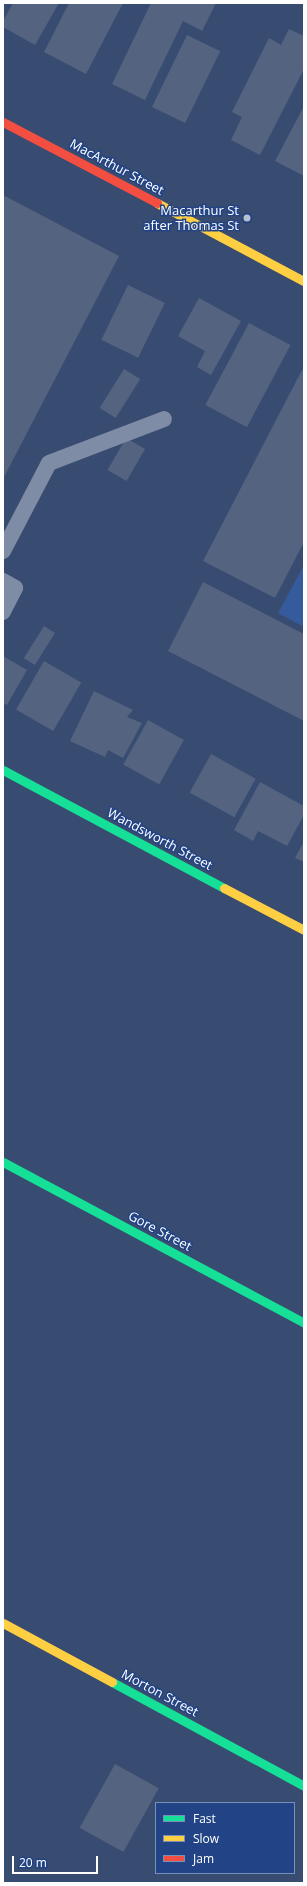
<!DOCTYPE html>
<style>
body{margin:0}
#map{position:relative;width:307px;height:1886px;overflow:hidden;background:#384b70;font-family:"Open Sans",sans-serif}
div>[style]{position:absolute}
.green>*{inset:0;background:#365b9c}
.building>*{inset:0;background:#546380;transform-origin:0 0}
.lane>*{height:16px;margin:-8px;padding:0 8px;transform-origin:8px;border-radius:8px;background:#7f8ca5}
.fast>*{height:9px;margin:-4.5px;padding:0 4.5px;transform-origin:4.5px;border-radius:4.5px;background:#16e098}
.slow>*{height:9px;margin:-4.5px;padding:0 4.5px;transform-origin:4.5px;border-radius:4.5px;background:#ffcf43}
.jam>*{height:9px;margin:-4.5px;padding:0 4.5px;transform-origin:4.5px;border-radius:4.5px;background:#f24e42}
.dots>*{width:11px;height:11px;translate:-50% -50%;box-sizing:border-box;border:2px solid #224486;border-radius:50%}
span{translate:-50% -50%;white-space:nowrap;text-align:center;line-height:1.15;-webkit-text-stroke:3px #224486;paint-order:stroke}
.street-label{font-size:13px;color:#fff}
.poi-label{font-size:13px;color:#fff}
.right{translate:-100% -50%;text-align:right}
.frame{position:absolute;inset:0;border:4px solid #fff;pointer-events:none}
.legend{position:absolute;left:155px;top:1802px;width:140px;height:72px;box-sizing:border-box;background:#224486;border:1px solid #7a8fb6;margin:0;padding:5px 7px;list-style:none;font-size:12px;color:#fff}
.legend li{display:flex;align-items:center;gap:8px;height:20px}
.legend b{width:20px;border:1px solid #7a8fb6}
.scale{position:absolute;left:12px;top:1856px;width:86px;height:18px;box-sizing:border-box;border:2px solid #fff;border-top:0;padding-left:5px;font-size:12px;line-height:14px;white-space:nowrap;color:#fff;-webkit-text-stroke:3px #224486;paint-order:stroke}
</style>
<div id="map">
<div class="green">
<div style="clip-path:polygon(304px 565px,304px 627px,278px 613px)"></div>
</div>
<div class="building">
<div style="clip-path:polygon(13px 3px,59px 3px,35px 45px,3px 27px,3px 21px)"></div>
<div style="clip-path:polygon(69px 3px,123px 3px,86px 74px,44px 52px)"></div>
<div style="clip-path:polygon(151px 3px,216px 3px,202px 31px,183px 21px,145px 100px,112px 84px)"></div>
<div style="clip-path:polygon(289px 29px,304px 36px,304px 69px,260px 155px,231px 140px,242px 117px,232px 112px,269px 38px,281px 45px)"></div>
<div style="left:187px;top:35px;width:37px;height:80px;rotate:26deg"></div>
<div style="clip-path:polygon(304px 106px,304px 176px,275px 161px)"></div>
<div style="clip-path:polygon(3px 195px,119px 256px,3px 479px)"></div>
<div style="left:128px;top:285px;width:41px;height:61px;rotate:26deg"></div>
<div style="clip-path:polygon(199px 298px,241px 321px,211px 375px,197px 367px,205px 351px,178px 336px)"></div>
<div style="left:249px;top:323px;width:47px;height:93px;rotate:28deg"></div>
<div style="left:124px;top:369px;width:19px;height:46px;rotate:32deg"></div>
<div style="clip-path:polygon(302px 370px,304px 371px,304px 542px,275px 598px,203px 561px)"></div>
<div style="left:126px;top:438px;width:22px;height:37px;rotate:30deg"></div>
<div style="clip-path:polygon(203px 582px,304px 634px,304px 721px,168px 651px)"></div>
<div style="left:44px;top:626px;width:13px;height:38px;rotate:32deg"></div>
<div style="clip-path:polygon(3px 656px,27px 670px,7px 705px,3px 703px)"></div>
<div style="left:44px;top:661px;width:43px;height:56px;rotate:30deg"></div>
<div style="clip-path:polygon(94px 691px,133px 710px,127px 717px,142px 723px,123px 758px,108px 750px,105px 757px,70px 741px)"></div>
<div style="left:148px;top:720px;width:41px;height:51px;rotate:29deg"></div>
<div style="left:211px;top:754px;width:51px;height:44px;rotate:29deg"></div>
<div style="clip-path:polygon(260px 782px,304px 806px,304px 815px,287px 846px,258px 831px,253px 841px,234px 830px)"></div>
<div style="clip-path:polygon(304px 841px,304px 862px,295px 858px)"></div>
<div style="left:115px;top:1764px;width:50px;height:73px;rotate:29deg"></div>
</div>
<div class="lane">
<div style="left:3px;top:551px;width:99px;rotate:-62.4deg"></div>
<div style="left:49px;top:463px;width:123px;rotate:-20.9deg"></div>
<div style="left:3px;top:581px;width:14px;rotate:30deg"></div>
<div style="left:15px;top:588px;width:27px;rotate:117deg"></div>
</div>
<div class="fast">
<div style="left:3px;top:770px;width:251px;rotate:28.1deg"></div>
<div style="left:3px;top:1162px;width:341px;rotate:28.1deg"></div>
<div style="left:112px;top:1682px;width:218px;rotate:28.4deg"></div>
</div>
<div class="slow">
<div style="left:157px;top:203px;width:166px;rotate:28deg"></div>
<div style="left:224px;top:888px;width:90px;rotate:27.7deg"></div>
<div style="left:3px;top:1623px;width:124px;rotate:28.4deg"></div>
</div>
<div class="jam">
<div style="left:3px;top:122px;width:174px;rotate:27.7deg"></div>
</div>
<div class="dots">
<div style="left:247px;top:218px;background:#b9c0cd"></div>
</div>
<div class="street-label">
<span style="left:117px;top:167px;rotate:28deg">MacArthur Street</span>
<span style="left:160px;top:839px;rotate:28deg">Wandsworth Street</span>
<span style="left:160px;top:1231px;rotate:28deg">Gore Street</span>
<span style="left:160px;top:1693px;rotate:28deg">Morton Street</span>
</div>
<div class="poi-label">
<span class="right" style="left:239px;top:218px">Macarthur St<br>after Thomas St</span>
</div>
<div class="frame"></div>
<ul class="legend">
<li><b style="height:5px;background:#16e098"></b>Fast</li>
<li><b style="height:5px;background:#ffcf43"></b>Slow</li>
<li><b style="height:5px;background:#f24e42"></b>Jam</li>
</ul>
<div class="scale">20 m</div>
</div>
